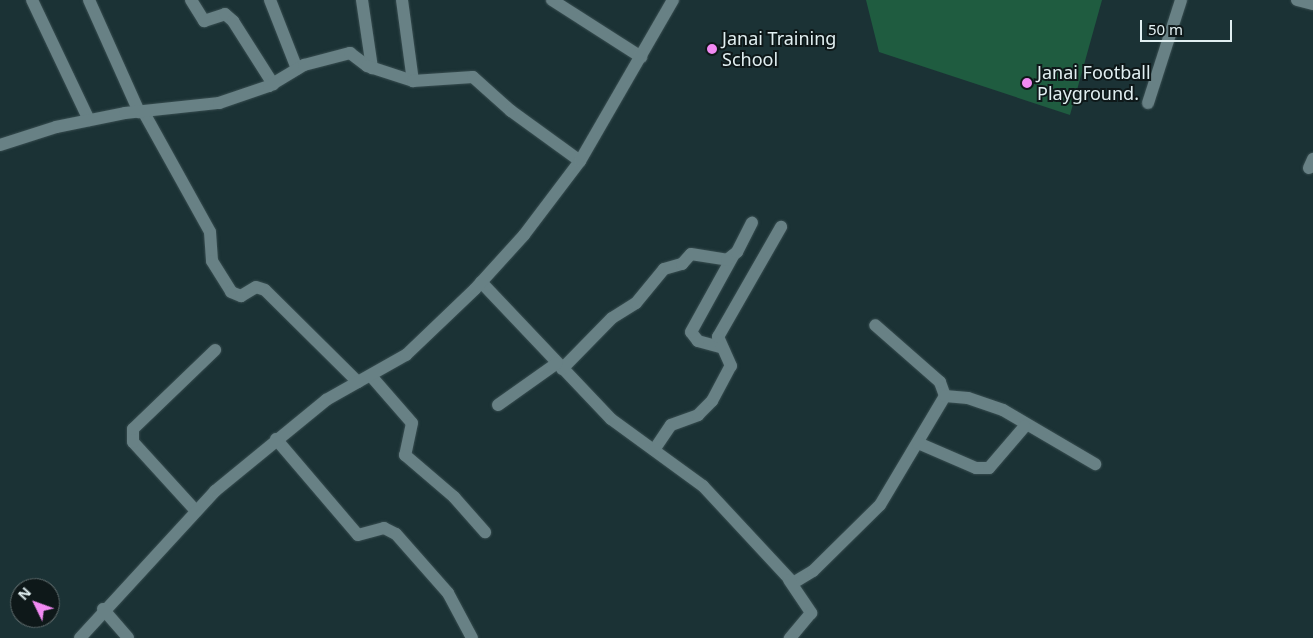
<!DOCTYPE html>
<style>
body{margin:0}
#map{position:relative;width:1313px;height:638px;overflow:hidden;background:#1b3235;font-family:"Noto Sans",sans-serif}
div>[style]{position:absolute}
.green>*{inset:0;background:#1f5c40}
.roads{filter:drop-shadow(0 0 1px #384d50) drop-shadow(0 0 1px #384d50)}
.minor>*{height:12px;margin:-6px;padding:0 6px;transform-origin:6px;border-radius:6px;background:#688185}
.tertiary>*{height:12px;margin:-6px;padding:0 6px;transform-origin:6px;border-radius:6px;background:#688185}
.dots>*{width:14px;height:14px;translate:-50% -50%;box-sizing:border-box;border:2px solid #0e1819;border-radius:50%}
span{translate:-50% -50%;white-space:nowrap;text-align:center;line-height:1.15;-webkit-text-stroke:4px #0e1819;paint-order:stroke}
.poi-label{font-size:18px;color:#e1eff1}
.left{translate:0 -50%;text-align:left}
.north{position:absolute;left:10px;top:578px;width:50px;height:50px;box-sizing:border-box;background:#0e1819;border:1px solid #626e6f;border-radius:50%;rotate:312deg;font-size:14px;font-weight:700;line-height:20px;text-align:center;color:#e1eff1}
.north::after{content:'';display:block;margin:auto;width:18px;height:22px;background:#f28af3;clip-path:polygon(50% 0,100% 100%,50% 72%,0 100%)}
.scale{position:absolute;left:1140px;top:20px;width:92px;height:22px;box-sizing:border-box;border:2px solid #e1eff1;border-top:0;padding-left:6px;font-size:15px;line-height:18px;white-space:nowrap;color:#e1eff1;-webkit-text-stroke:4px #0e1819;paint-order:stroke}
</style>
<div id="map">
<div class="green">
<div style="clip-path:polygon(866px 0,1102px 0,1070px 115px,879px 52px)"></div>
</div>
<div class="roads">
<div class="minor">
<div style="left:32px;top:0;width:133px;rotate:64.6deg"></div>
<div style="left:89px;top:0;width:123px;rotate:65.9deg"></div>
<div style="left:191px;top:0;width:25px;rotate:58deg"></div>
<div style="left:204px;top:21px;width:22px;rotate:-18deg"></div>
<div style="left:225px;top:14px;width:11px;rotate:41deg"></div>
<div style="left:233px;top:21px;width:75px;rotate:57.6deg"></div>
<div style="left:270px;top:0;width:74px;rotate:68.6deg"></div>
<div style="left:362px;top:0;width:69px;rotate:81.6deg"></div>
<div style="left:402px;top:0;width:82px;rotate:82.3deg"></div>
<div style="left:552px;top:0;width:106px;rotate:32.6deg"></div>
<div style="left:1148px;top:103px;width:108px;rotate:-72.2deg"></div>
<div style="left:143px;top:111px;width:138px;rotate:61deg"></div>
<div style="left:210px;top:232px;width:29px;rotate:86deg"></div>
<div style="left:212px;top:261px;width:36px;rotate:58deg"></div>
<div style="left:231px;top:292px;width:11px;rotate:22deg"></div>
<div style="left:241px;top:296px;width:17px;rotate:-31deg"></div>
<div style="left:256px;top:287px;width:9px;rotate:18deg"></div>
<div style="left:265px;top:290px;width:131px;rotate:44.7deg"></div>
<div style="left:1309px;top:168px;width:10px;rotate:-66deg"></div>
<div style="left:481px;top:282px;width:189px;rotate:46.5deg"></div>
<div style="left:611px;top:419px;width:114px;rotate:36.1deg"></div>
<div style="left:703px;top:486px;width:132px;rotate:47.1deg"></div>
<div style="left:793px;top:583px;width:23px;rotate:-31deg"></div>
<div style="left:813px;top:571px;width:94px;rotate:-44.6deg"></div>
<div style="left:880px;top:505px;width:127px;rotate:-59.2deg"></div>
<div style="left:945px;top:396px;width:15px;rotate:-110deg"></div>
<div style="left:940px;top:382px;width:86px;rotate:-138.8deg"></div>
<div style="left:720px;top:347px;width:23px;rotate:-165deg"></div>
<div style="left:698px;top:341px;width:11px;rotate:-128deg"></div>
<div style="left:691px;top:332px;width:87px;rotate:-61.1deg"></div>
<div style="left:562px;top:369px;width:71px;rotate:-45.6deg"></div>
<div style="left:612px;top:318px;width:28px;rotate:-32deg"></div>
<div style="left:636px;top:303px;width:44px;rotate:-50.5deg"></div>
<div style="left:664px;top:269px;width:19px;rotate:-16deg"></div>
<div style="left:682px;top:264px;width:13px;rotate:-48deg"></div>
<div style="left:691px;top:254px;width:36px;rotate:9deg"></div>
<div style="left:727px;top:260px;width:13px;rotate:-39deg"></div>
<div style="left:737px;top:252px;width:33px;rotate:-63deg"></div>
<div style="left:371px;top:376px;width:62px;rotate:48.9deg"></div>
<div style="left:412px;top:423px;width:33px;rotate:102deg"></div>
<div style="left:405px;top:455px;width:65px;rotate:40.6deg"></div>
<div style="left:454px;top:497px;width:47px;rotate:48.5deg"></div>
<div style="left:945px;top:396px;width:23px;rotate:5deg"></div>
<div style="left:968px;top:398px;width:37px;rotate:19deg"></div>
<div style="left:1003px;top:410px;width:107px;rotate:30.4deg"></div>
<div style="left:498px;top:405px;width:72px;rotate:-35.4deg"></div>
<div style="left:276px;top:439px;width:126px;rotate:49.5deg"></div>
<div style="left:358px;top:535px;width:27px;rotate:-15deg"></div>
<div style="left:384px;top:528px;width:13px;rotate:27deg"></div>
<div style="left:396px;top:534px;width:79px;rotate:48.6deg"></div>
<div style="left:448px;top:593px;width:51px;rotate:61.9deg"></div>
<div style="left:918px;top:443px;width:63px;rotate:23.3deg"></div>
<div style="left:976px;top:468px;width:13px"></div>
<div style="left:989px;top:468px;width:55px;rotate:-49.4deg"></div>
<div style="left:654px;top:450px;width:30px;rotate:-56deg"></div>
<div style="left:671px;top:425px;width:29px;rotate:-20deg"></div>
<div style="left:698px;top:415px;width:20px;rotate:-45deg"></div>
<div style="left:712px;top:401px;width:40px;rotate:-62deg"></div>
<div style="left:731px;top:366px;width:32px;rotate:-114deg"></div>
<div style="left:718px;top:337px;width:127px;rotate:-60.2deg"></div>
<div style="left:196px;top:511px;width:93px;rotate:-132.4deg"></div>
<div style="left:133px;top:442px;width:13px;rotate:-90deg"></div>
<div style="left:133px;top:429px;width:114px;rotate:-43.9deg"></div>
<div style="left:789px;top:580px;width:40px;rotate:56deg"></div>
<div style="left:811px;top:613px;width:33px;rotate:130deg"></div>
<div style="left:103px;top:609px;width:38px;rotate:49deg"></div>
</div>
<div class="tertiary">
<div style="left:1297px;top:0;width:16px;rotate:14deg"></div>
<div style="left:0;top:145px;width:59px;rotate:-17.8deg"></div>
<div style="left:56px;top:127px;width:70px;rotate:-11.5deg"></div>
<div style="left:125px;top:113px;width:95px;rotate:-6.1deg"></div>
<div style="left:219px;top:103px;width:53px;rotate:-18.8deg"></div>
<div style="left:269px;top:86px;width:41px;rotate:-31deg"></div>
<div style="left:304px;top:65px;width:48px;rotate:-14.6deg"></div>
<div style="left:350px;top:53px;width:21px;rotate:37deg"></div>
<div style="left:367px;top:66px;width:48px;rotate:18.1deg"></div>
<div style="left:413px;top:81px;width:60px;rotate:-3.8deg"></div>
<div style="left:473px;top:77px;width:51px;rotate:41.8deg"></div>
<div style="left:511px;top:111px;width:85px;rotate:35.9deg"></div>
<div style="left:80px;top:638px;width:200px;rotate:-47.4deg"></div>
<div style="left:215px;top:491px;width:144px;rotate:-39.3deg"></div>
<div style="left:326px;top:400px;width:92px;rotate:-29.4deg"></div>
<div style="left:406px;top:355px;width:95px;rotate:-43.7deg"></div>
<div style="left:475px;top:289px;width:73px;rotate:-47.8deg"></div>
<div style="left:524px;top:235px;width:93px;rotate:-52.9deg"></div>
<div style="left:580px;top:161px;width:186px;rotate:-60deg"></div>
</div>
</div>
<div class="dots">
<div style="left:712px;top:49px;background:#f28af3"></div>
<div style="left:1027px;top:83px;background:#f28af3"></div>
</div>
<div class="poi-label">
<span class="left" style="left:722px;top:49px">Janai Training<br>School</span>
<span class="left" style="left:1037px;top:83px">Janai Football<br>Playground.</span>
</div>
<div class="north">N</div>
<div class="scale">50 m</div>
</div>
